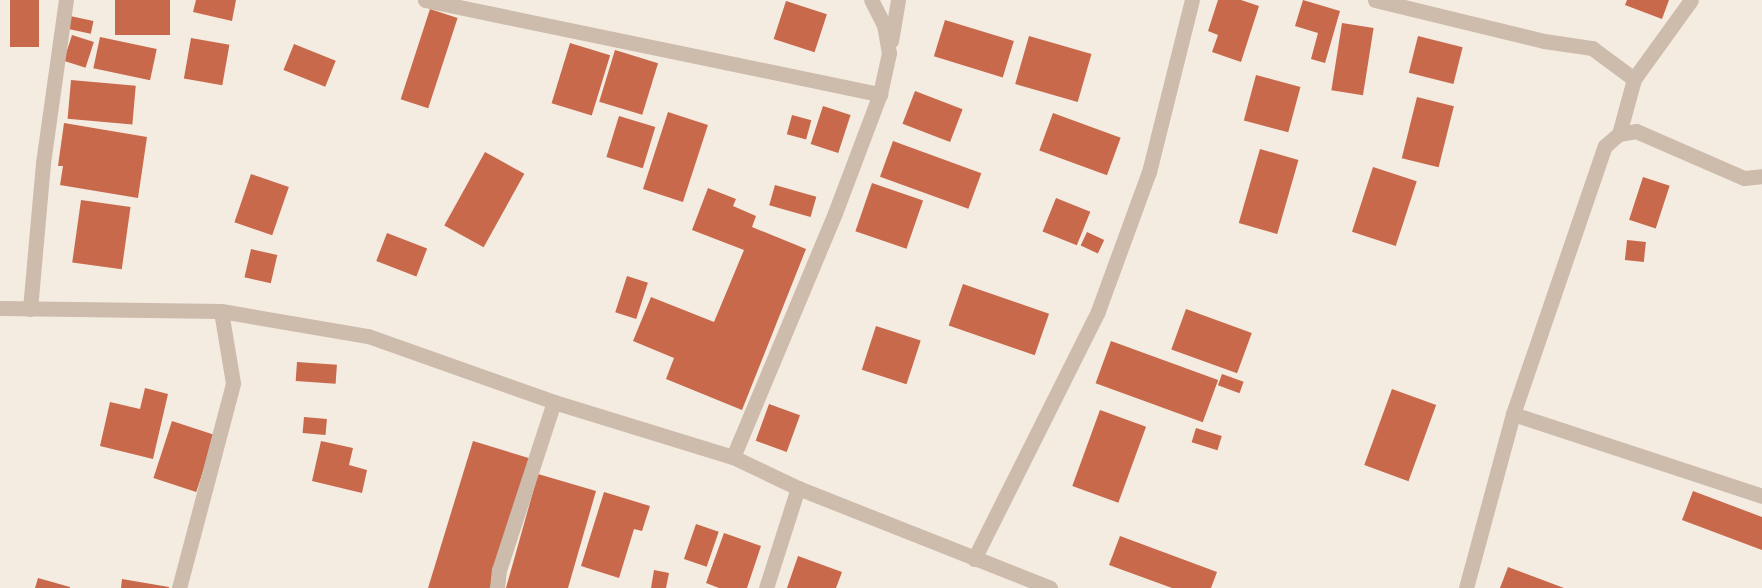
<!DOCTYPE html>
<style>
body{margin:0}
#map{position:relative;width:1762px;height:588px;overflow:hidden;background:#f4ebe1;font-family:Commissioner,sans-serif}
div>[style]{position:absolute}
.building>*{inset:0;background:#c8694b;transform-origin:0 0}
.street>*{height:15px;margin:-7.5px;padding:0 7.5px;transform-origin:7.5px;border-radius:7.5px;background:#cdbbac}
span{translate:-50% -50%;white-space:nowrap;text-align:center;line-height:1.15;-webkit-text-stroke:4.5px #fbf5ee;paint-order:stroke}
</style>
<div id="map">
<div class="building">
<div style="left:10px;top:0;width:29px;height:47px"></div>
<div style="left:115px;top:0;width:55px;height:35px"></div>
<div style="clip-path:polygon(196px 0,236px 0,232px 21px,193px 12px)"></div>
<div style="clip-path:polygon(1218px 0,1241px 0,1259px 6px,1241px 62px,1212px 52px,1218px 35px,1208px 31px)"></div>
<div style="clip-path:polygon(1303px 0,1340px 11px,1325px 63px,1311px 59px,1318px 33px,1295px 26px)"></div>
<div style="clip-path:polygon(1627px 0,1669px 0,1662px 19px,1625px 5px)"></div>
<div style="left:786px;top:1px;width:43px;height:40px;rotate:18deg"></div>
<div style="left:430px;top:9px;width:29px;height:95px;rotate:18deg"></div>
<div style="left:70px;top:16px;width:24px;height:13px;rotate:12deg"></div>
<div style="left:945px;top:20px;width:72px;height:38px;rotate:17deg"></div>
<div style="left:1342px;top:23px;width:32px;height:68px;rotate:9deg"></div>
<div style="left:72px;top:35px;width:23px;height:27px;rotate:18deg"></div>
<div style="left:1029px;top:36px;width:65px;height:50px;rotate:16deg"></div>
<div style="left:1418px;top:36px;width:46px;height:38px;rotate:14deg"></div>
<div style="left:100px;top:37px;width:58px;height:32px;rotate:12deg"></div>
<div style="left:191px;top:38px;width:39px;height:41px;rotate:10deg"></div>
<div style="left:570px;top:43px;width:42px;height:63px;rotate:17deg"></div>
<div style="left:294px;top:44px;width:45px;height:28px;rotate:22deg"></div>
<div style="left:615px;top:50px;width:45px;height:54px;rotate:17deg"></div>
<div style="left:1256px;top:75px;width:46px;height:47px;rotate:15deg"></div>
<div style="left:71px;top:80px;width:65px;height:39px;rotate:5deg"></div>
<div style="left:915px;top:91px;width:51px;height:35px;rotate:21deg"></div>
<div style="left:1417px;top:97px;width:38px;height:63px;rotate:14deg"></div>
<div style="left:823px;top:106px;width:29px;height:40px;rotate:18deg"></div>
<div style="left:668px;top:112px;width:42px;height:81px;rotate:18deg"></div>
<div style="left:1053px;top:113px;width:72px;height:40px;rotate:20deg"></div>
<div style="left:792px;top:115px;width:20px;height:20px;rotate:15deg"></div>
<div style="left:619px;top:116px;width:38px;height:43px;rotate:17deg"></div>
<div style="clip-path:polygon(64px 123px,147px 137px,138px 198px,60px 185px,63px 166px,58px 166px)"></div>
<div style="left:893px;top:141px;width:94px;height:38px;rotate:20deg"></div>
<div style="left:1260px;top:149px;width:40px;height:77px;rotate:16deg"></div>
<div style="left:485px;top:152px;width:45px;height:84px;rotate:29deg"></div>
<div style="left:1373px;top:167px;width:46px;height:68px;rotate:18deg"></div>
<div style="left:251px;top:174px;width:40px;height:51px;rotate:19deg"></div>
<div style="left:1643px;top:177px;width:28px;height:45px;rotate:18deg"></div>
<div style="left:872px;top:183px;width:54px;height:51px;rotate:19deg"></div>
<div style="left:775px;top:185px;width:43px;height:21px;rotate:16deg"></div>
<div style="clip-path:polygon(708px 188px,736px 199px,733px 206px,756px 216px,752px 227px,806px 249px,742px 410px,666px 379px,674px 358px,633px 341px,651px 297px,714px 322px,744px 250px,692px 230px)"></div>
<div style="left:1056px;top:198px;width:37px;height:36px;rotate:22deg"></div>
<div style="left:81px;top:200px;width:50px;height:63px;rotate:8deg"></div>
<div style="left:1087px;top:232px;width:19px;height:15px;rotate:25deg"></div>
<div style="left:387px;top:233px;width:43px;height:30px;rotate:21deg"></div>
<div style="left:1627px;top:240px;width:19px;height:20px;rotate:6deg"></div>
<div style="left:251px;top:249px;width:27px;height:29px;rotate:13deg"></div>
<div style="left:627px;top:276px;width:22px;height:38px;rotate:18deg"></div>
<div style="left:963px;top:284px;width:91px;height:44px;rotate:19deg"></div>
<div style="left:1186px;top:309px;width:70px;height:43px;rotate:20deg"></div>
<div style="left:876px;top:326px;width:47px;height:46px;rotate:18deg"></div>
<div style="left:1111px;top:341px;width:114px;height:45px;rotate:20deg"></div>
<div style="left:297px;top:362px;width:40px;height:19px;rotate:4deg"></div>
<div style="left:1222px;top:374px;width:23px;height:12px;rotate:20deg"></div>
<div style="clip-path:polygon(145px 388px,168px 394px,153px 459px,100px 446px,110px 402px,140px 409px)"></div>
<div style="left:1392px;top:389px;width:47px;height:81px;rotate:20deg"></div>
<div style="left:769px;top:404px;width:33px;height:39px;rotate:20deg"></div>
<div style="left:1100px;top:410px;width:49px;height:81px;rotate:20deg"></div>
<div style="left:304px;top:417px;width:23px;height:16px;rotate:5deg"></div>
<div style="left:172px;top:421px;width:45px;height:60px;rotate:18deg"></div>
<div style="left:1196px;top:428px;width:27px;height:15px;rotate:17deg"></div>
<div style="clip-path:polygon(321px 441px,353px 448px,349px 465px,367px 470px,362px 493px,312px 481px)"></div>
<div style="left:473px;top:441px;width:59px;height:154px;rotate:17deg"></div>
<div style="clip-path:polygon(538px 474px,596px 491px,568px 588px,506px 588px)"></div>
<div style="clip-path:polygon(1693px 491px,1762px 517px,1762px 550px,1682px 520px)"></div>
<div style="clip-path:polygon(604px 492px,650px 506px,642px 531px,634px 529px,619px 578px,581px 566px)"></div>
<div style="left:696px;top:524px;width:24px;height:37px;rotate:19deg"></div>
<div style="clip-path:polygon(724px 533px,761px 546px,747px 588px,719px 588px,706px 583px)"></div>
<div style="clip-path:polygon(1120px 536px,1217px 572px,1211px 588px,1172px 588px,1109px 565px)"></div>
<div style="clip-path:polygon(798px 556px,842px 572px,836px 588px,787px 588px)"></div>
<div style="clip-path:polygon(1508px 567px,1564px 588px,1500px 588px)"></div>
<div style="clip-path:polygon(654px 570px,669px 573px,666px 588px,651px 588px)"></div>
<div style="clip-path:polygon(38px 578px,70px 587px,70px 588px,35px 588px)"></div>
<div style="clip-path:polygon(122px 579px,169px 587px,169px 588px,121px 588px)"></div>
</div>
<div class="street">
<div style="left:425px;top:0;width:465px;rotate:11.7deg"></div>
<div style="left:1375px;top:0;width:174px;rotate:13.6deg"></div>
<div style="left:1544px;top:41px;width:49px;rotate:8.3deg"></div>
<div style="left:1592px;top:48px;width:52px;rotate:36.4deg"></div>
<div style="left:891px;top:41px;width:42px;rotate:-80.3deg"></div>
<div style="left:1619px;top:134px;width:57px;rotate:-74.7deg"></div>
<div style="left:1634px;top:79px;width:97px;rotate:-54.2deg"></div>
<div style="left:0;top:308px;width:221px;rotate:0.8deg"></div>
<div style="left:221px;top:311px;width:149px;rotate:9.7deg"></div>
<div style="left:368px;top:336px;width:197px;rotate:19.5deg"></div>
<div style="left:554px;top:402px;width:187px;rotate:17.1deg"></div>
<div style="left:733px;top:457px;width:72px;rotate:25.5deg"></div>
<div style="left:798px;top:488px;width:271px;rotate:21.6deg"></div>
<div style="left:30px;top:309px;width:147px;rotate:-84.9deg"></div>
<div style="left:43px;top:163px;width:165px;rotate:-82deg"></div>
<div style="left:1513px;top:414px;width:262px;rotate:18.2deg"></div>
<div style="left:733px;top:457px;width:264px;rotate:-67.3deg"></div>
<div style="left:835px;top:213px;width:127px;rotate:-69.3deg"></div>
<div style="left:880px;top:94px;width:42px;rotate:-77.6deg"></div>
<div style="left:889px;top:53px;width:28px;rotate:-100deg"></div>
<div style="left:884px;top:25px;width:28px;rotate:-117deg"></div>
<div style="left:974px;top:559px;width:277px;rotate:-63.4deg"></div>
<div style="left:1098px;top:311px;width:148px;rotate:-69.9deg"></div>
<div style="left:1149px;top:172px;width:177px;rotate:-76deg"></div>
<div style="left:179px;top:588px;width:212px;rotate:-75.2deg"></div>
<div style="left:233px;top:383px;width:73px;rotate:-99.5deg"></div>
<div style="left:497px;top:588px;width:18px;rotate:-84deg"></div>
<div style="left:499px;top:570px;width:177px;rotate:-71.9deg"></div>
<div style="left:766px;top:588px;width:105px;rotate:-72.3deg"></div>
<div style="left:1466px;top:588px;width:180px;rotate:-74.9deg"></div>
<div style="left:1513px;top:414px;width:283px;rotate:-71.1deg"></div>
<div style="left:1605px;top:146px;width:18px;rotate:-41deg"></div>
<div style="left:1619px;top:134px;width:17px;rotate:-10deg"></div>
<div style="left:1636px;top:131px;width:118px;rotate:23.5deg"></div>
<div style="left:1744px;top:178px;width:18px;rotate:-6deg"></div>
</div>
</div>
